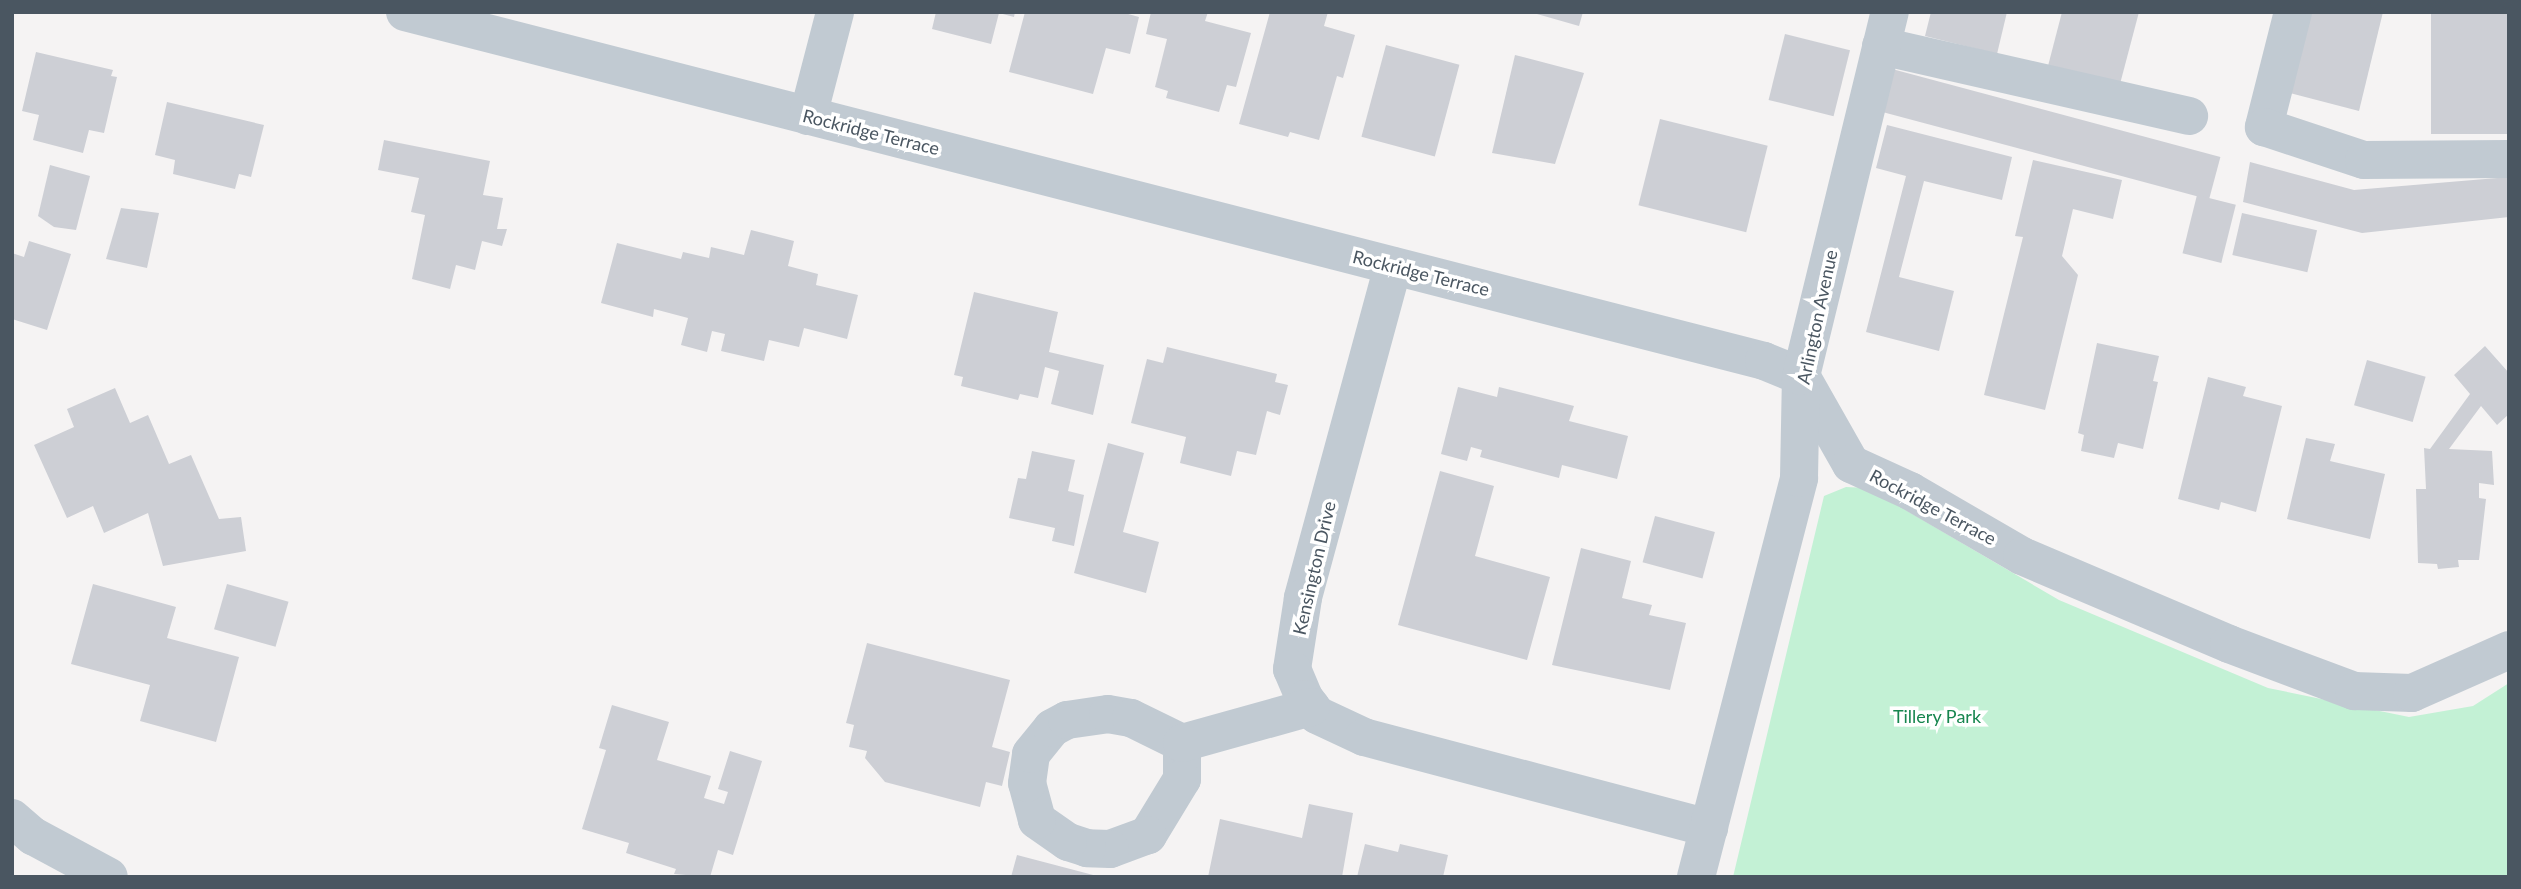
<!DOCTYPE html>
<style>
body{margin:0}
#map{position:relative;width:2521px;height:889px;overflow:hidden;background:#f5f3f3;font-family:Lato,sans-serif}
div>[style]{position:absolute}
.green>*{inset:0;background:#c3f1d5}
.building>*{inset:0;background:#cdcfd5;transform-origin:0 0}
.minor>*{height:38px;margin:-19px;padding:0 19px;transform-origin:19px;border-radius:19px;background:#c1cad2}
span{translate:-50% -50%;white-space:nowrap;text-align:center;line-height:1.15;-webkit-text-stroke:7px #fff;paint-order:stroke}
.street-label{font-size:18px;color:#4a5661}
.park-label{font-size:18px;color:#17864f}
.frame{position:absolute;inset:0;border:14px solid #4a5661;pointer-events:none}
</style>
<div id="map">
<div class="green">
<div style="clip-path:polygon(1846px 487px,1868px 488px,2059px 600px,2268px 688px,2409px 717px,2473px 706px,2509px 683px,2509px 877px,1733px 877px,1824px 496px)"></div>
</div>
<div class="building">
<div style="clip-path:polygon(936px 12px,1015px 12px,1014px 17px,999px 13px,991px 44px,932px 29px)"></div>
<div style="clip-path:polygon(1025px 12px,1121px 12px,1139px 17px,1130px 54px,1106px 48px,1093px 94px,1009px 72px)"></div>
<div style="clip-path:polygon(1151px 12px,1208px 12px,1205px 21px,1251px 33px,1236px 87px,1227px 85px,1219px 112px,1166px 98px,1168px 91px,1155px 87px,1167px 39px,1146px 34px)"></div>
<div style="clip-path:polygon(1270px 12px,1328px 12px,1324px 26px,1355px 35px,1343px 78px,1337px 76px,1319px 140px,1290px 132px,1288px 137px,1239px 124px)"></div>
<div style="clip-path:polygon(1530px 12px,1583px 12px,1579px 26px)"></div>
<div style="clip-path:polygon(1931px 12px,2007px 12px,1997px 54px,1925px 36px)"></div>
<div style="clip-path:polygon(2062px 12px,2139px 12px,2120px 84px,2048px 66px)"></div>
<div style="clip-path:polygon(2306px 12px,2383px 12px,2359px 111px,2286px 92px)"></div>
<div style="left:2431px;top:12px;width:77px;height:122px"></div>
<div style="left:1785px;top:34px;width:67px;height:68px;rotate:14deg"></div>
<div style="left:1386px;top:45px;width:76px;height:95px;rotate:15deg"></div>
<div style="clip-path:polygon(36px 52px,113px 70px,111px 76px,117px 77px,104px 133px,89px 130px,83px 153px,33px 140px,39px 115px,22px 111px)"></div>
<div style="clip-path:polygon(1515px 55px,1584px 73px,1555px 164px,1492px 153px)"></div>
<div style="left:1892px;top:69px;width:340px;height:44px;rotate:15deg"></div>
<div style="clip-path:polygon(167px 102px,264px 125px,251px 177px,239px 174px,235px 189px,173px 174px,175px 160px,155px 155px)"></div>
<div style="left:1660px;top:119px;width:111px;height:89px;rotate:14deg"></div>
<div style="clip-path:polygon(1887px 125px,2012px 157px,2002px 200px,1924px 181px,1899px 277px,1954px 291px,1939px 351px,1866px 332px,1906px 176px,1876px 168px)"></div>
<div style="clip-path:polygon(384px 140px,490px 161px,483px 195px,503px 198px,497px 229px,507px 229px,502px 246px,482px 241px,475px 270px,456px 265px,450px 289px,412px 279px,425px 215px,411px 212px,419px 178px,378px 170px)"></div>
<div style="clip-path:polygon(2033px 160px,2122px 180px,2113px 219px,2073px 209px,2062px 256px,2078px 275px,2045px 410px,1984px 395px,2023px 237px,2015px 236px)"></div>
<div style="clip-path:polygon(2250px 162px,2354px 190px,2509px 177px,2509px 217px,2362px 233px,2243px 202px)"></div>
<div style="clip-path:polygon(50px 165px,90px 176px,76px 230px,54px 227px,38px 216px)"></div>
<div style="left:2197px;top:195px;width:40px;height:60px;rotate:14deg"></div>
<div style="clip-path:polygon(121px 208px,159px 213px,147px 268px,106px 259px)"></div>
<div style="left:2242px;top:213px;width:77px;height:43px;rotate:13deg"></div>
<div style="clip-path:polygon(751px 230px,794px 241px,788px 266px,818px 274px,816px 285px,858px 295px,847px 339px,804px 328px,799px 347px,769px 340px,764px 361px,721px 351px,725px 334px,712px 331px,707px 352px,681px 345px,688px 318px,654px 309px,653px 317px,601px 303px,617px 243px,681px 259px,683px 252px,709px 258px,711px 247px,744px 255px)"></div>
<div style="clip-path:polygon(29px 241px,71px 254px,47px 330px,12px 319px,12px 253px,24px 257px)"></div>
<div style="clip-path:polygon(974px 292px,1058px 312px,1049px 352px,1104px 365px,1093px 415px,1051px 404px,1059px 371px,1045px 367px,1038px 398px,1020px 394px,1018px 400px,961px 386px,963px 377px,954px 375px)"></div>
<div style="clip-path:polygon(2097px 343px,2159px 356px,2153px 381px,2158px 382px,2143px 449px,2118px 443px,2114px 458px,2081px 451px,2084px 435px,2078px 433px)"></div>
<div style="clip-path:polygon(2485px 346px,2509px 373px,2509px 414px,2497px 425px,2481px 406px,2449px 449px,2492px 451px,2494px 485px,2479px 483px,2479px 498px,2486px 499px,2479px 560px,2458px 560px,2459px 567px,2438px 569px,2437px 564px,2418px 563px,2416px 489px,2426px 489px,2424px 448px,2430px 449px,2470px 394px,2454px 375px)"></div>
<div style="clip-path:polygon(1167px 347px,1277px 374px,1275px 382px,1288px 385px,1280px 415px,1267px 411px,1256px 455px,1237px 451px,1231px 476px,1180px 463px,1186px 437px,1131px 423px,1147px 359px,1163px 363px)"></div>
<div style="left:2367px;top:360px;width:61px;height:47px;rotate:16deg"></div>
<div style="clip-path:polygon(2208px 377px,2246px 387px,2243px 396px,2282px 406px,2256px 512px,2221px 502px,2219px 510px,2178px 499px)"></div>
<div style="clip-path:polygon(1458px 387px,1497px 397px,1499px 387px,1574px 406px,1569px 421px,1628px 436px,1617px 479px,1562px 465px,1559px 478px,1480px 457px,1482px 450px,1471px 447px,1467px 461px,1441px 454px)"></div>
<div style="clip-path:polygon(115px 388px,130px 423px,148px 415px,169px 464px,191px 455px,219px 519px,241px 517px,246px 551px,163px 566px,148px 513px,104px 533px,93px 506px,67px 518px,34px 445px,74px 427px,67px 409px)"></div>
<div style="clip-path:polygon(2306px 438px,2335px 444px,2330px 461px,2385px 474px,2370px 539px,2287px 519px)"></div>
<div style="clip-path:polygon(1108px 443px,1144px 453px,1123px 532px,1159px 542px,1146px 593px,1074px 573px)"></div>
<div style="clip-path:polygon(1032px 451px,1075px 460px,1068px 491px,1084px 495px,1074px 546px,1052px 541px,1055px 528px,1009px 518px,1018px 478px,1026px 479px)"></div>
<div style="clip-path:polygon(1440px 471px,1494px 486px,1475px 556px,1550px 577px,1527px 660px,1398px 625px)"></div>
<div style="left:1655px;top:516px;width:62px;height:48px;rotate:15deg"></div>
<div style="clip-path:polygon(1581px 548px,1631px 561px,1622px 598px,1652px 605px,1649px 615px,1686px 623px,1670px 690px,1552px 665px)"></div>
<div style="clip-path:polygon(93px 584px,176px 607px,167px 638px,239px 657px,216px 742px,140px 721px,150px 685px,71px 664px)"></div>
<div style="left:227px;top:584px;width:64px;height:47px;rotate:16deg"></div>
<div style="clip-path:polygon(867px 643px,1010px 680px,992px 747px,1010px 752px,1002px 786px,986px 782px,980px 807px,885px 782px,865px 758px,867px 751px,849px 747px,854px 725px,846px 723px)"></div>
<div style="clip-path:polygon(612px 705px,669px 722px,657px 760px,711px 776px,704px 798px,724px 804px,728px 792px,718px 789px,730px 751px,762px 761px,733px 855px,718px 850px,710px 877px,674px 874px,676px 869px,626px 853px,629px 843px,582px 829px,606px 750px,599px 748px)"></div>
<div style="clip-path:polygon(1309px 804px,1353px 813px,1342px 877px,1208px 877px,1220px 819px,1302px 838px)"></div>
<div style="clip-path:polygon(1365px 844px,1398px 852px,1400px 844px,1448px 855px,1443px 877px,1357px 877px)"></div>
<div style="clip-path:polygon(1017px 855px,1097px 876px,1097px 877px,1011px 877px)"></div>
</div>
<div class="minor">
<div style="left:405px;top:12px;width:1403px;rotate:14.4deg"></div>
<div style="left:1764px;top:361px;width:40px;rotate:22deg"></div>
<div style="left:1801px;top:376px;width:101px;rotate:60.4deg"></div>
<div style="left:1851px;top:464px;width:65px;rotate:24.6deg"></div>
<div style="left:1910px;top:491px;width:129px;rotate:30.1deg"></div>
<div style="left:2022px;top:556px;width:225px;rotate:23deg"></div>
<div style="left:2229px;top:644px;width:134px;rotate:20.6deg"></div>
<div style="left:2354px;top:691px;width:58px;rotate:2deg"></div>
<div style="left:2412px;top:693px;width:106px;rotate:-23.9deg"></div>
<div style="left:2293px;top:12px;width:119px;rotate:104.2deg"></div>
<div style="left:2264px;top:127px;width:105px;rotate:18.3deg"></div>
<div style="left:2364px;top:160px;width:145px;rotate:-0.4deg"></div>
<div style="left:1881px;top:46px;width:316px;rotate:12.8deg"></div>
<div style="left:808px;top:116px;width:107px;rotate:-75.4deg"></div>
<div style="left:1393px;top:266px;width:344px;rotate:105.2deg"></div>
<div style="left:1303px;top:598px;width:72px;rotate:98.8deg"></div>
<div style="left:1292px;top:669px;width:33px;rotate:67deg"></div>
<div style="left:1305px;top:699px;width:20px;rotate:53deg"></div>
<div style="left:1317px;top:715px;width:52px;rotate:25.1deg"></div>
<div style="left:1364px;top:737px;width:357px;rotate:14.8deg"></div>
<div style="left:1182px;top:743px;width:36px;rotate:90deg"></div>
<div style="left:1182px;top:779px;width:66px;rotate:121.3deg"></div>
<div style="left:1148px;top:835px;width:40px;rotate:159.8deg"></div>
<div style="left:1110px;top:849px;width:23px;rotate:-178deg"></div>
<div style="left:1087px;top:848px;width:20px;rotate:-162deg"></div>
<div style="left:1068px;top:842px;width:38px;rotate:-145deg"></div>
<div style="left:1037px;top:820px;width:38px;rotate:-105deg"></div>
<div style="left:1027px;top:783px;width:29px;rotate:-82deg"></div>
<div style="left:1031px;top:754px;width:33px;rotate:-51deg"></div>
<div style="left:1052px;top:728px;width:17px;rotate:-28deg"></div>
<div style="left:1067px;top:720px;width:41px;rotate:-8.3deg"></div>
<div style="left:1108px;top:714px;width:23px;rotate:10deg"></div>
<div style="left:1131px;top:718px;width:57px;rotate:26.1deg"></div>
<div style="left:1182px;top:743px;width:134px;rotate:-15.6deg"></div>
<div style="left:12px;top:818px;width:28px;rotate:41deg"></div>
<div style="left:33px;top:836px;width:86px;rotate:28.3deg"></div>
<div style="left:1696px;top:877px;width:412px;rotate:-75.5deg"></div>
<div style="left:1799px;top:478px;width:102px;rotate:-88.9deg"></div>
<div style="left:1801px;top:376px;width:375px;rotate:-76.3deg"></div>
</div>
<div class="street-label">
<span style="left:871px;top:132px;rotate:14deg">Rockridge Terrace</span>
<span style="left:1421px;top:273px;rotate:14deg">Rockridge Terrace</span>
<span style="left:1817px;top:317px;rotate:-78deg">Arlington Avenue</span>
<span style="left:1933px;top:507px;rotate:28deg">Rockridge Terrace</span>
<span style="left:1314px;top:568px;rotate:-77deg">Kensington Drive</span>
</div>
<div class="park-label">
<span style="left:1937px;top:716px">Tillery Park</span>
</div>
<div class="frame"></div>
</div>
